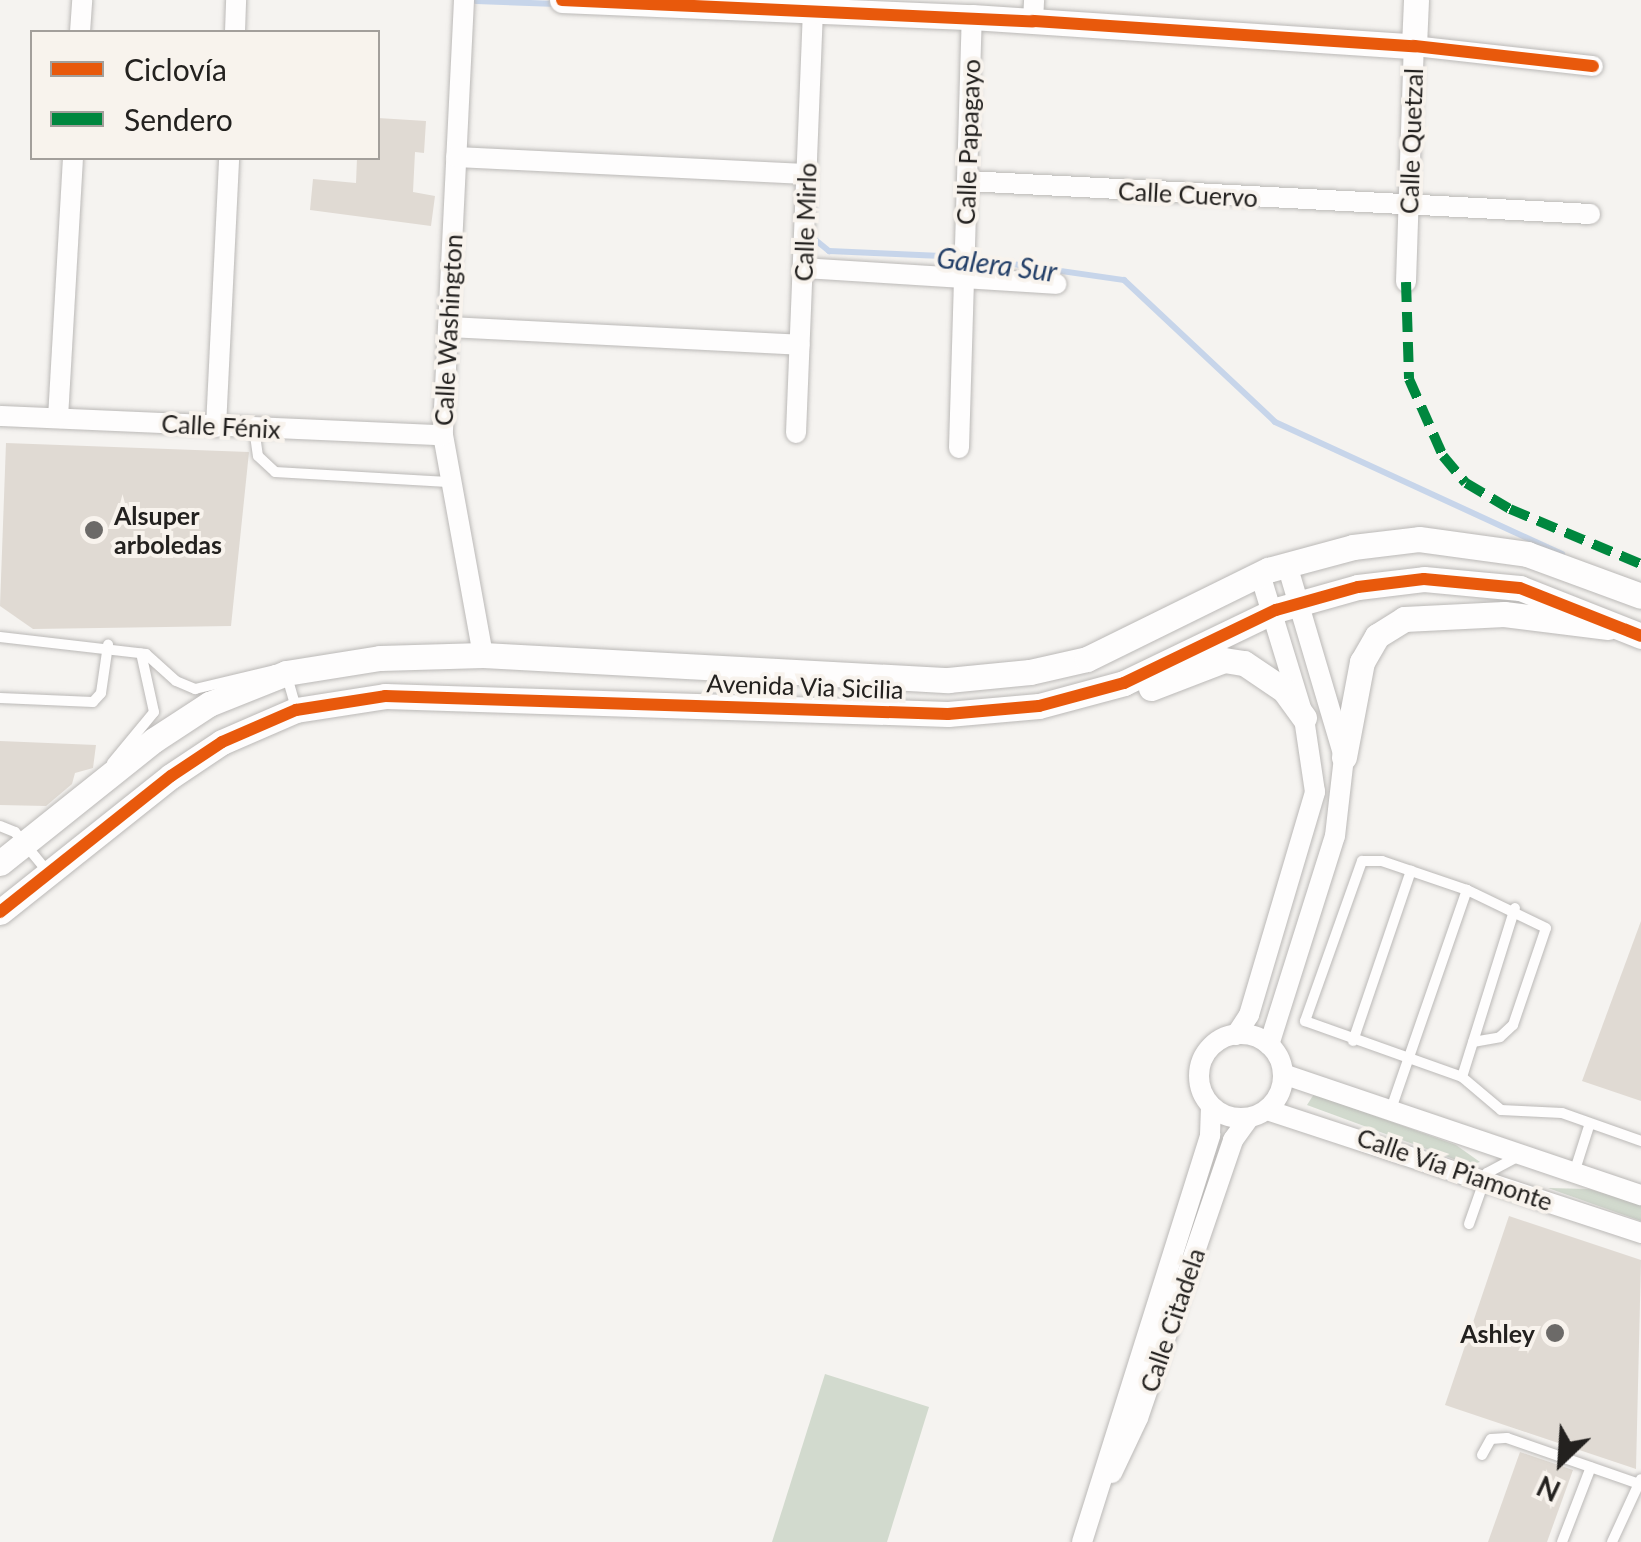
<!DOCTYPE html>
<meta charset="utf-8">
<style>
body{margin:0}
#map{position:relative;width:1641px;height:1542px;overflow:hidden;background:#f5f3f0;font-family:Lato,sans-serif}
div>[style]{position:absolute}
.green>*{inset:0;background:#d2dace}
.stream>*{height:6px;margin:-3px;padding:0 3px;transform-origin:3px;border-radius:3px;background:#c7d5ea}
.building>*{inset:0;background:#e0dad3}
.roads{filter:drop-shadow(0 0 2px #bbb9b7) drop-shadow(0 0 2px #bbb9b7)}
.service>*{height:10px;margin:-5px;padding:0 5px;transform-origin:5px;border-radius:5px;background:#fefdfd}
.minor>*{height:20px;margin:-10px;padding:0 10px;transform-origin:10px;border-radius:10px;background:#fefdfd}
.minor>.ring{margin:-10px;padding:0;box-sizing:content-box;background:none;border:20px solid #fefdfd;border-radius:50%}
.tertiary>*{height:25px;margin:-12.5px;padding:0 12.5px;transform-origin:12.5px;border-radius:12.5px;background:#fefdfd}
.quiet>*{height:10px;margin-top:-5px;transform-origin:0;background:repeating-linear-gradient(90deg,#00873e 0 20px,transparent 0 30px)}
.cycleway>*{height:12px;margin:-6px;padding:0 6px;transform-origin:6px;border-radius:6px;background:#e8590c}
.dots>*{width:28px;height:28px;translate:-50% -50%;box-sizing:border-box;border:5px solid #f8f3ed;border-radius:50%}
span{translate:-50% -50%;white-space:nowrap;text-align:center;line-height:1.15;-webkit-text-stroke:8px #f8f3ed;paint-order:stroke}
.street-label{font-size:25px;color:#23211f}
.poi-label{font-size:25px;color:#23211f;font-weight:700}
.left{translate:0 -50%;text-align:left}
.right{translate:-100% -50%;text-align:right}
.water-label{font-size:28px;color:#233f68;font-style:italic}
.legend{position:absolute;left:30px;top:30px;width:350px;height:130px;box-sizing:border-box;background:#f8f3ed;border:2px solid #a39f9b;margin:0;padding:12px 18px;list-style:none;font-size:30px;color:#23211f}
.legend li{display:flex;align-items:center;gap:20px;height:50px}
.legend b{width:50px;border:2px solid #a39f9b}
.north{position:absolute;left:1511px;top:1412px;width:100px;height:100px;-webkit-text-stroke:8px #f8f3ed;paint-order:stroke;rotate:205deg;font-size:28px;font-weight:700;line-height:40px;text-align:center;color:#23211f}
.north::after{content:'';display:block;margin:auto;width:35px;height:45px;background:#23211f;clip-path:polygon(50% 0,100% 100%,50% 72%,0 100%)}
</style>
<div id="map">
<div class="green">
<div style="clip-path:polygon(1314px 1094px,1456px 1145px,1480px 1162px,1470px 1165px,1307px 1105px)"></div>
<div style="clip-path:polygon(1548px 1188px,1589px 1189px,1641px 1204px,1641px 1221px)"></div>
<div style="clip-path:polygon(825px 1374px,929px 1407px,887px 1542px,772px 1542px)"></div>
</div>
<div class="stream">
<div style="left:476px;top:1px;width:81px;rotate:2.1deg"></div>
<div style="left:813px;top:238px;width:21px;rotate:39deg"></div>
<div style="left:829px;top:251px;width:135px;rotate:2.5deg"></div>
<div style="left:964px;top:257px;width:162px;rotate:8.2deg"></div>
<div style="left:1124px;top:280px;width:207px;rotate:43.2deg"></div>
<div style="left:1275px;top:422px;width:316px;rotate:24.7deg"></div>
</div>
<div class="building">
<div style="clip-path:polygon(378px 118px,426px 121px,424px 153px,415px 152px,413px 192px,435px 196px,431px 226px,310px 210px,313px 179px,356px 183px,357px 158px,378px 158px)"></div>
<div style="clip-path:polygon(6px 443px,249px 452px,231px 626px,33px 629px,0 606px)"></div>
<div style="clip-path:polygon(0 741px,96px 745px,93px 768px,75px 773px,72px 784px,46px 806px,0 805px)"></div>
<div style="clip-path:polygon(1641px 921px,1641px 1101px,1582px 1081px)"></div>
<div style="clip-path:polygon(1509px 1216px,1641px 1260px,1636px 1469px,1445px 1405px)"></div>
<div style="clip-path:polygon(1520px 1452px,1573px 1470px,1547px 1542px,1488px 1542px)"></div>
</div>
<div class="roads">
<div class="service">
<div style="left:254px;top:428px;width:28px;rotate:82deg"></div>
<div style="left:258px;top:456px;width:23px;rotate:43deg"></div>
<div style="left:275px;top:472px;width:173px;rotate:3.3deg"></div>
<div style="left:0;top:637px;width:147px;rotate:6.6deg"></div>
<div style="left:146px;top:654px;width:40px;rotate:42deg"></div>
<div style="left:176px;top:681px;width:21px;rotate:23deg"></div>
<div style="left:195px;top:689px;width:82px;rotate:-13.4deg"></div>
<div style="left:275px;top:670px;width:11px;rotate:15deg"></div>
<div style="left:286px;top:673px;width:37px;rotate:74deg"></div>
<div style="left:0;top:698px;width:93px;rotate:2.5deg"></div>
<div style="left:93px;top:702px;width:12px;rotate:-48deg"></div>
<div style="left:101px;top:693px;width:49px;rotate:-81.7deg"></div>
<div style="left:112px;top:763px;width:66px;rotate:-50.5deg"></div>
<div style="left:154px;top:712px;width:60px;rotate:-102.4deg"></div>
<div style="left:0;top:826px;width:16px;rotate:22deg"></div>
<div style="left:15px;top:832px;width:50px;rotate:50.6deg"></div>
<div style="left:1353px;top:1041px;width:180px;rotate:-71.2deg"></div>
<div style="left:1473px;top:1042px;width:27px;rotate:-10deg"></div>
<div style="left:1500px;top:1037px;width:18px;rotate:-43deg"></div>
<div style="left:1513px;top:1025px;width:102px;rotate:-71.2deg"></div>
<div style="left:1546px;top:928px;width:88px;rotate:-154.3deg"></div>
<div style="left:1467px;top:890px;width:90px;rotate:-161.2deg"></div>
<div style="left:1382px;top:861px;width:20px;rotate:180deg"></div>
<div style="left:1362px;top:861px;width:170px;rotate:109.6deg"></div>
<div style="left:1305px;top:1021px;width:167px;rotate:19.6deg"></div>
<div style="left:1462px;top:1077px;width:51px;rotate:40.2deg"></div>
<div style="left:1501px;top:1110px;width:61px;rotate:2.8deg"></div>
<div style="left:1562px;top:1113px;width:84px;rotate:19.5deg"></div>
<div style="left:1462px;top:1077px;width:177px;rotate:-72.6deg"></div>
<div style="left:1391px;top:1109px;width:232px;rotate:-70.9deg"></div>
<div style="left:1574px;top:1173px;width:52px;rotate:-72.3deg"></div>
<div style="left:1469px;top:1224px;width:54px;rotate:-70.6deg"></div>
<div style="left:1487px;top:1173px;width:34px;rotate:-28deg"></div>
<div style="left:1482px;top:1455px;width:18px;rotate:-61deg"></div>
<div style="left:1491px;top:1439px;width:16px;rotate:-4deg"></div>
<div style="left:1507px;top:1438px;width:140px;rotate:19.2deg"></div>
<div style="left:1562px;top:1542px;width:80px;rotate:-68.9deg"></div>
<div style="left:1612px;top:1542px;width:69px;rotate:-65.3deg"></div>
</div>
<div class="minor">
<div style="left:464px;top:0;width:436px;rotate:92.8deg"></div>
<div style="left:443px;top:435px;width:224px;rotate:79.7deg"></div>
<div style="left:1033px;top:21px;width:21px;rotate:-87deg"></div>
<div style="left:80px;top:32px;width:32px;rotate:-86deg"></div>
<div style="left:235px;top:32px;width:32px;rotate:-88deg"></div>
<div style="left:456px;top:157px;width:350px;rotate:2.8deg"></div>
<div style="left:967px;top:181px;width:624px;rotate:3.03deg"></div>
<div style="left:803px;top:268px;width:254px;rotate:3.6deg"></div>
<div style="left:1406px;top:282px;width:236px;rotate:-88.1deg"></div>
<div style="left:1414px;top:46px;width:180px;rotate:6.4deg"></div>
<div style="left:449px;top:327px;width:351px;rotate:2.9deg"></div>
<div style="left:0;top:416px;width:443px;rotate:2.5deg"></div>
<div style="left:58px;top:418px;width:260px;rotate:-86.7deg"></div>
<div style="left:216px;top:427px;width:269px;rotate:-87.2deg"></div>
<div style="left:796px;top:433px;width:423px;rotate:-87.7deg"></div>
<div style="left:959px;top:448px;width:431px;rotate:-88.3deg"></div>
<div class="ring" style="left:1199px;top:1034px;width:64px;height:64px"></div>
<div style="left:1236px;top:1035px;width:24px;rotate:-57deg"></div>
<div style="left:1249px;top:1015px;width:233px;rotate:-73.5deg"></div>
<div style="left:1315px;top:792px;width:75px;rotate:-98.5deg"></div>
<div style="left:1304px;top:718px;width:151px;rotate:-107deg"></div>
<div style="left:1269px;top:1045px;width:219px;rotate:-72.5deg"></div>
<div style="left:1335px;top:836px;width:80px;rotate:-83.5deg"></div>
<div style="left:1344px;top:757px;width:200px;rotate:-106.5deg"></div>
<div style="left:1283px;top:1074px;width:378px;rotate:18.7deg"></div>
<div style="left:1267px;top:1110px;width:394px;rotate:18.2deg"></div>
<div style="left:1112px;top:1473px;width:61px;rotate:-64.7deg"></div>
<div style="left:1138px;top:1418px;width:294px;rotate:-71.1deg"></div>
<div style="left:1233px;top:1140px;width:27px;rotate:-54deg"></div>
<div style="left:1082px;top:1542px;width:427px;rotate:-72.5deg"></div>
<div style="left:1210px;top:1135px;width:28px;rotate:-88deg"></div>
</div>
<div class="tertiary">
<div style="left:562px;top:0;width:410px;rotate:2.4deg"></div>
<div style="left:972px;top:17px;width:443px;rotate:3.8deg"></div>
<div style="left:1414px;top:46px;width:46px;rotate:-87.5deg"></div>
<div style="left:1151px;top:688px;width:78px;rotate:-21deg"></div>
<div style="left:1224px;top:660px;width:20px;rotate:9deg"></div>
<div style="left:1244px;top:663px;width:48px;rotate:34deg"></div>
<div style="left:1284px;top:690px;width:34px;rotate:54deg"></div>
<div style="left:1344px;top:757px;width:97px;rotate:-79.3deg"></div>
<div style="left:1362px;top:662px;width:30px;rotate:-60deg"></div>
<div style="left:1377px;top:636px;width:32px;rotate:-32deg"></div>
<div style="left:1404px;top:619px;width:100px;rotate:-2.9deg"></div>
<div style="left:1504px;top:614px;width:105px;rotate:7.1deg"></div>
<div style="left:0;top:863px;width:197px;rotate:-38.6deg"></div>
<div style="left:154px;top:740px;width:66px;rotate:-33.2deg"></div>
<div style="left:209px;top:704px;width:83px;rotate:-21.9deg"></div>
<div style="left:286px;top:673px;width:95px;rotate:-9.1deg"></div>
<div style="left:380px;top:658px;width:103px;rotate:-1.7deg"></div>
<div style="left:483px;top:655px;width:466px;rotate:3.1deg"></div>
<div style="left:948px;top:680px;width:82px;rotate:-5.6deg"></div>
<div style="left:1030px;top:672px;width:58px;rotate:-12.8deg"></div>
<div style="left:1087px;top:659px;width:202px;rotate:-26.2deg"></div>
<div style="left:1268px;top:570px;width:88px;rotate:-15.1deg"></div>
<div style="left:1353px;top:547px;width:66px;rotate:-6.9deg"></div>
<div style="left:1419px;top:539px;width:109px;rotate:7.9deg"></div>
<div style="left:1527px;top:554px;width:121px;rotate:20.2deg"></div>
<div style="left:0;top:912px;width:218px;rotate:-38.5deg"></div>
<div style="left:171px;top:776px;width:61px;rotate:-33.7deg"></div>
<div style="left:222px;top:742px;width:81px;rotate:-23.4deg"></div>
<div style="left:296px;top:710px;width:90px;rotate:-8.9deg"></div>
<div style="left:385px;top:696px;width:563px;rotate:1.83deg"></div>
<div style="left:948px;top:714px;width:91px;rotate:-5deg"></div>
<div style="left:1039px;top:706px;width:88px;rotate:-15.1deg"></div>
<div style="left:1124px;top:683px;width:169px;rotate:-25.7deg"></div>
<div style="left:1276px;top:610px;width:85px;rotate:-15.7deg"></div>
<div style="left:1358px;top:587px;width:66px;rotate:-6.9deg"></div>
<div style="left:1424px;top:579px;width:96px;rotate:5.4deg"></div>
<div style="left:1520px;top:588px;width:130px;rotate:21.6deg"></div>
</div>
</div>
<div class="quiet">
<div style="left:1406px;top:282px;width:97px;rotate:88.2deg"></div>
<div style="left:1409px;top:379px;width:84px;rotate:66.2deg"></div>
<div style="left:1443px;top:456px;width:35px;rotate:50deg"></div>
<div style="left:1466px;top:483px;width:51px;rotate:30.6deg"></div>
<div style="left:1510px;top:509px;width:142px;rotate:22.8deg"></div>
</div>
<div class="cycleway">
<div style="left:562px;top:0;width:471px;rotate:2.6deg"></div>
<div style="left:1033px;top:21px;width:382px;rotate:3.8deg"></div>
<div style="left:1414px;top:46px;width:180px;rotate:6.4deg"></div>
<div style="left:0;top:912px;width:218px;rotate:-38.5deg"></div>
<div style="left:171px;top:776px;width:61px;rotate:-33.7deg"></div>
<div style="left:222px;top:742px;width:81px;rotate:-23.4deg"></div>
<div style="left:296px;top:710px;width:90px;rotate:-8.9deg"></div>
<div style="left:385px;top:696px;width:563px;rotate:1.83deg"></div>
<div style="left:948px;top:714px;width:91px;rotate:-5deg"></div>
<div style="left:1039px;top:706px;width:88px;rotate:-15.1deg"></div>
<div style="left:1124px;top:683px;width:169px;rotate:-25.7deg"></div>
<div style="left:1276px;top:610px;width:85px;rotate:-15.7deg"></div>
<div style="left:1358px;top:587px;width:66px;rotate:-6.9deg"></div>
<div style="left:1424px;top:579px;width:96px;rotate:5.4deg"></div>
<div style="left:1520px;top:588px;width:130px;rotate:21.6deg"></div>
</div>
<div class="dots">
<div style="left:94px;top:530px;background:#6c6a68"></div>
<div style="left:1555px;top:1333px;background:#6c6a68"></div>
</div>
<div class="street-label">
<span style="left:1411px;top:141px;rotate:-88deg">Calle Quetzal</span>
<span style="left:968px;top:142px;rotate:-88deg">Calle Papagayo</span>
<span style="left:1188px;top:194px;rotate:3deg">Calle Cuervo</span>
<span style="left:805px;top:222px;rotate:-88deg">Calle Mirlo</span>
<span style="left:448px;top:330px;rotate:-87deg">Calle Washington</span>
<span style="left:221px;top:426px;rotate:3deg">Calle Fénix</span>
<span style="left:805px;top:686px;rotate:2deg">Avenida Via Sicilia</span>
<span style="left:1455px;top:1169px;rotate:19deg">Calle Vía Piamonte</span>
<span style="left:1172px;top:1320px;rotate:-71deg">Calle Citadela</span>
</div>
<div class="poi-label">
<span class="left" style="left:114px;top:530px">Alsuper<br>arboledas</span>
<span class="right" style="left:1535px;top:1333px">Ashley</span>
</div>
<div class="water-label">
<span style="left:997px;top:264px;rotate:7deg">Galera Sur</span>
</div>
<ul class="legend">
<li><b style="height:12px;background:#e8590c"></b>Ciclovía</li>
<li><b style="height:12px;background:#00873e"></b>Sendero</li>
</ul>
<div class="north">N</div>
</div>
